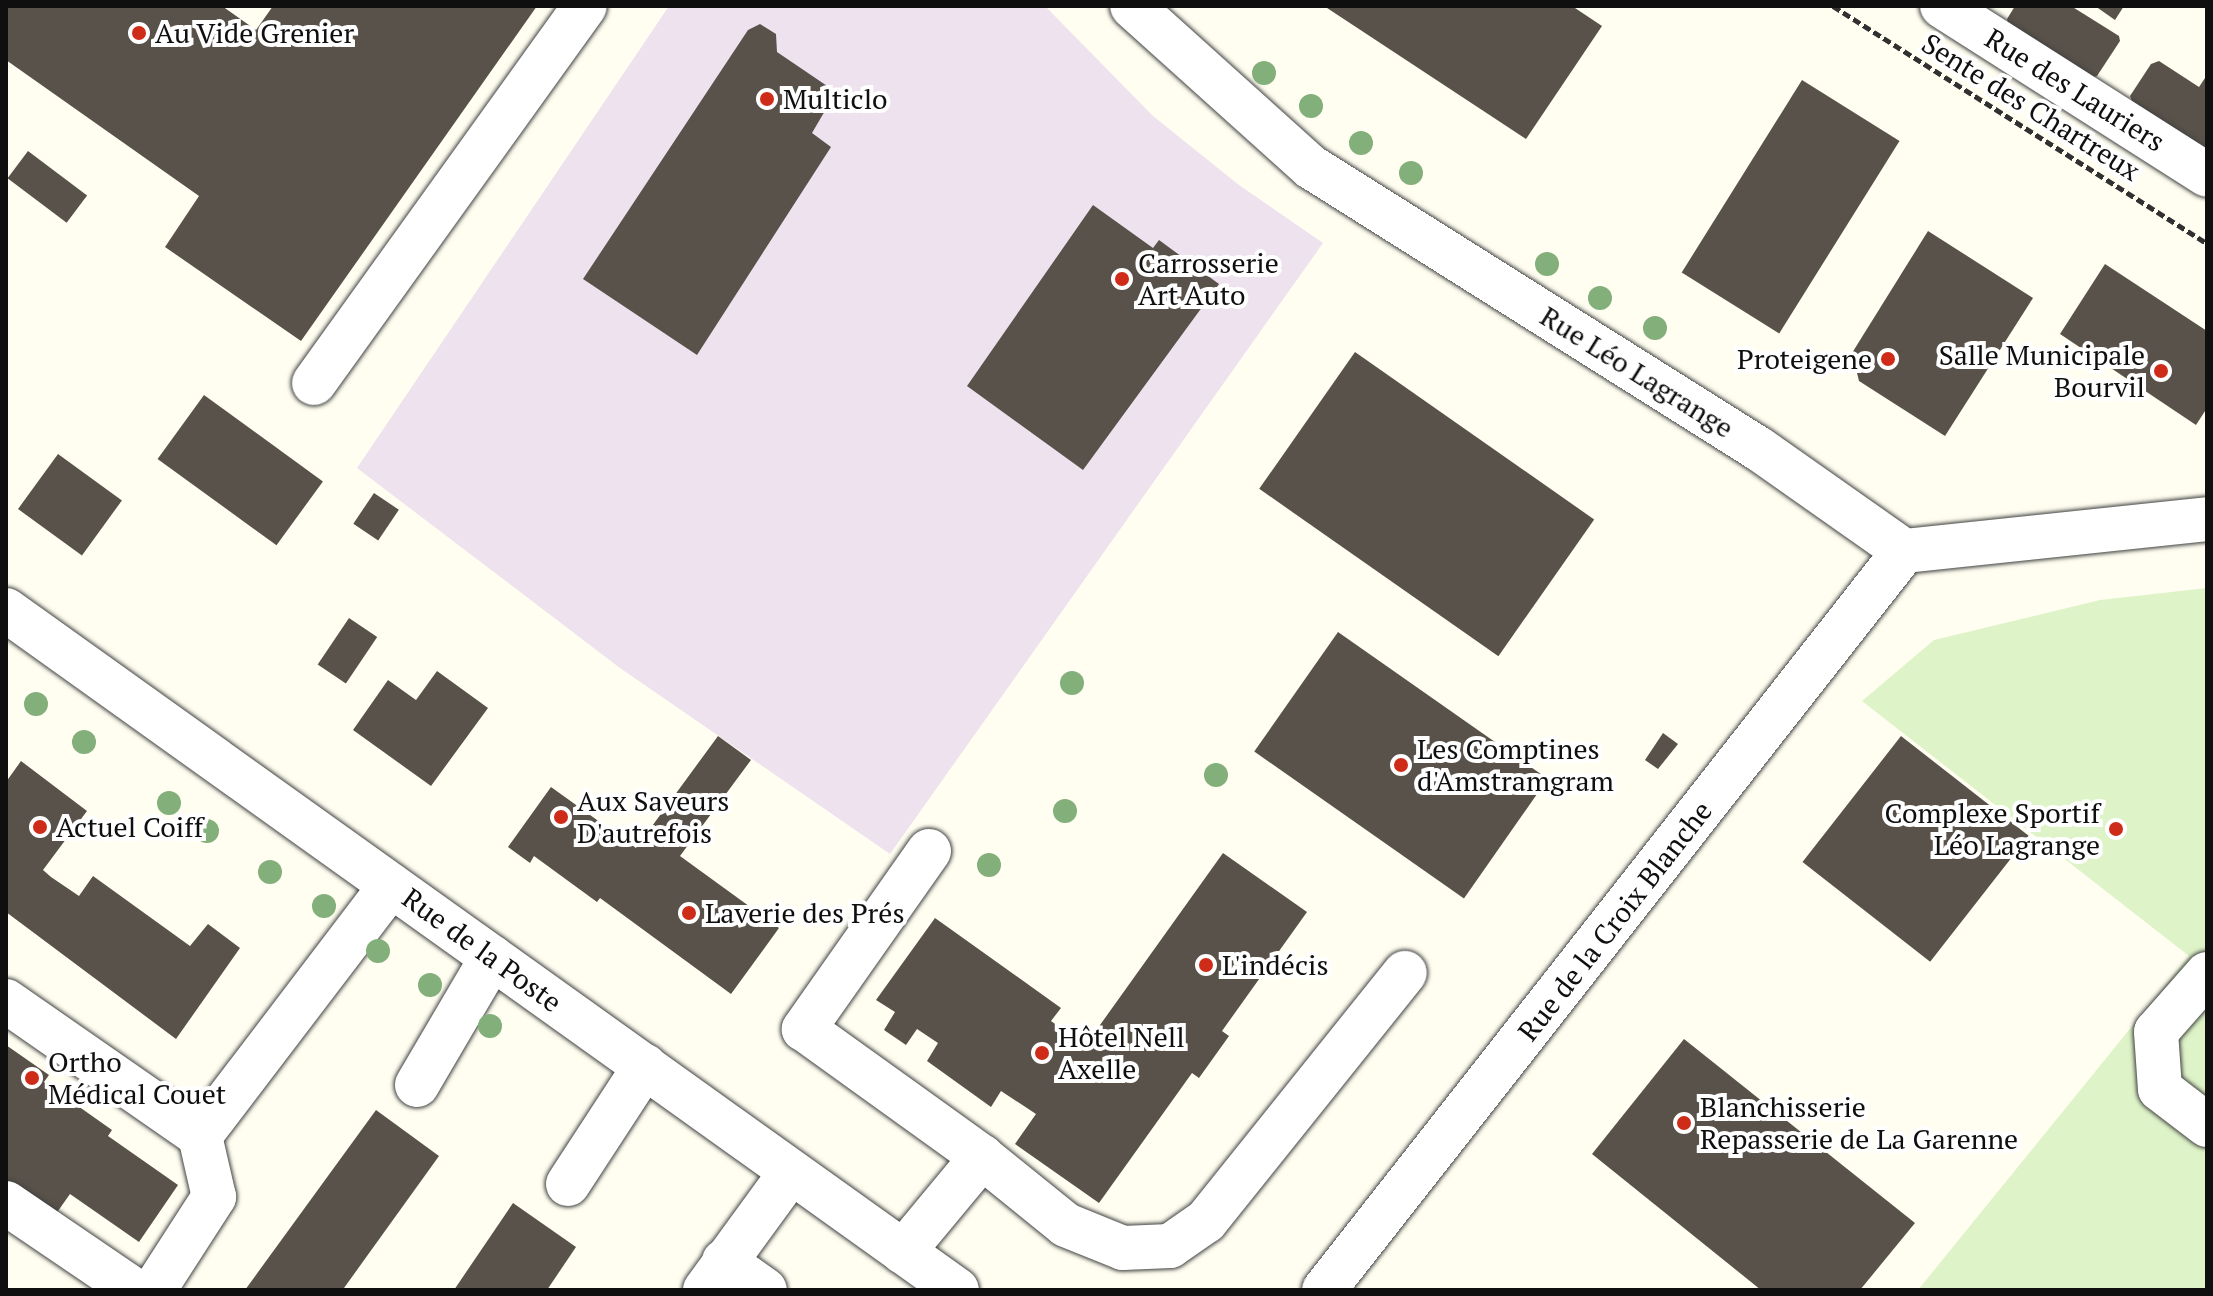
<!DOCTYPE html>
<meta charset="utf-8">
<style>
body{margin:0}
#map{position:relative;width:2213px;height:1296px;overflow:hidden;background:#fffef1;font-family:"PT Serif",serif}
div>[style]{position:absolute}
.industrial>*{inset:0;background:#eee2ee}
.pitch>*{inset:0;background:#def4c8}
.building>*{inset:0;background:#59524a;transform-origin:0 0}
.path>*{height:5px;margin-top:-2.5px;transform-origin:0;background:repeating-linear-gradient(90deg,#313131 0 8px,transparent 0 12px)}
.roads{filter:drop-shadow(0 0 2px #424242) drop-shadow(0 0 2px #424242)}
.minor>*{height:44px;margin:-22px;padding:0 22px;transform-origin:22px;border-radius:22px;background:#fff}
.trees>*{width:24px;height:24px;margin:-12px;border-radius:50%;background:#82af7a}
.dots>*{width:22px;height:22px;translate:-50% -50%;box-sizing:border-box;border:4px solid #fff;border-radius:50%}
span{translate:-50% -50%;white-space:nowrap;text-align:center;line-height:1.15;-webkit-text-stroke:8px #fff;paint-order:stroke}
.poi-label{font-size:28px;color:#0f0f0f}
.left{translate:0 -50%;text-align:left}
.right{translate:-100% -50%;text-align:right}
.street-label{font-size:28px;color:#0f0f0f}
.frame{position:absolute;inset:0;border:8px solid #0f0f0f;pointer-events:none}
</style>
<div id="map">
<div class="industrial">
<div style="clip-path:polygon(669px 6px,1045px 6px,1153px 116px,1239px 185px,1323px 243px,890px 854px,620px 668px,357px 468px)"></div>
</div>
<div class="pitch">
<div style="clip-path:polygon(2207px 588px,2207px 1290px,1918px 1290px,2189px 956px,1862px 701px,1934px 640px,2100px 600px)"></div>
</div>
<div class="building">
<div style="clip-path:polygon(6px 6px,222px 6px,256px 30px,273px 6px,537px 6px,301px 341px,165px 247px,199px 196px,6px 60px)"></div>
<div style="clip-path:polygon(1324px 6px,1572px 6px,1602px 26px,1526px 139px)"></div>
<div style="clip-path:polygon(2015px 6px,2071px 6px,2119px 36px,2120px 41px,2097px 76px,2090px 78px,2009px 26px,2007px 19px)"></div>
<div style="clip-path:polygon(2095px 6px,2124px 6px,2115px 20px)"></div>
<div style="clip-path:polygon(760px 24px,776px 34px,777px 52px,836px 92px,812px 133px,831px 147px,697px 355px,583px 279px,748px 30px)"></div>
<div style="clip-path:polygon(2159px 61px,2199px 87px,2207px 75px,2207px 155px,2134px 106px,2130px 96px,2151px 64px)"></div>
<div style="left:1802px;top:80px;width:115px;height:227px;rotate:32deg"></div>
<div style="left:28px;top:151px;width:74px;height:34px;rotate:37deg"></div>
<div style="clip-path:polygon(1093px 205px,1153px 248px,1159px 240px,1219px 284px,1083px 470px,967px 386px)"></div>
<div style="clip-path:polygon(1928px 231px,2033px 298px,1945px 436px,1859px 381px,1852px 353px)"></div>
<div style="clip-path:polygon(2105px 264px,2207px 331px,2207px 408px,2196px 425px,2060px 334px)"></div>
<div style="left:1355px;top:352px;width:292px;height:167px;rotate:35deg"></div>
<div style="left:204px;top:395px;width:147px;height:79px;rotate:36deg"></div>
<div style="left:58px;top:454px;width:79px;height:68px;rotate:36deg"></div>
<div style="left:374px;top:493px;width:30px;height:37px;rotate:34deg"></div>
<div style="left:349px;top:618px;width:34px;height:56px;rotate:34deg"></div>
<div style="left:1338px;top:632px;width:256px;height:146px;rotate:35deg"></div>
<div style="clip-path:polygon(437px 671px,488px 708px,431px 786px,353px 730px,388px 680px,416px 700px)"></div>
<div style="clip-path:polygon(1663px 733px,1678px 744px,1658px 769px,1645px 760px)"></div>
<div style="clip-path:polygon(718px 736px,751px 760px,680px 856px,779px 928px,731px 994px,600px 898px,597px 902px,534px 856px,530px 863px,508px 847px,551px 787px,636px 848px)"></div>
<div style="left:1901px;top:736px;width:162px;height:160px;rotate:38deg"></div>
<div style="clip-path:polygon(21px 761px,87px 811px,43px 870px,51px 877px,79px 896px,93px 876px,190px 946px,208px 924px,240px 948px,176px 1039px,6px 912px,6px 782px)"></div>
<div style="clip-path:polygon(1223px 853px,1307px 912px,1222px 1031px,1229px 1036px,1199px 1078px,1192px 1073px,1099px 1203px,1015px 1144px,1036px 1114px,1001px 1091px,991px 1107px,927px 1061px,938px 1043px,917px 1029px,906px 1045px,884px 1030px,895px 1012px,876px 1000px,935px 918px,1061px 1008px,1051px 1021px,1085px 1046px)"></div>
<div style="clip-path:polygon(1684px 1039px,1915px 1223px,1860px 1290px,1761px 1290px,1592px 1154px)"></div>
<div style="clip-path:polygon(6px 1045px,49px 1075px,44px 1082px,112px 1130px,108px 1136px,178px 1185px,139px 1242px,70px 1194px,53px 1218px,6px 1185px)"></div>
<div style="clip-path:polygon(376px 1110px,439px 1156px,344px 1288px,245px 1290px)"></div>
<div style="clip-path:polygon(513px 1203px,576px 1247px,547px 1290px,454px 1290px)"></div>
</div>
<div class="path">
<div style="left:1833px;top:6px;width:443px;rotate:32.4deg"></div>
</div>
<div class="roads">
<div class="minor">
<div style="left:1132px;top:6px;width:241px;rotate:42deg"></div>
<div style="left:1311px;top:167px;width:529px;rotate:32.19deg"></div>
<div style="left:1759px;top:449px;width:177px;rotate:35.1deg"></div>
<div style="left:1904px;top:551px;width:305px;rotate:-6deg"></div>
<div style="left:1942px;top:6px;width:314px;rotate:32.5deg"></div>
<div style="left:314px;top:383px;width:464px;rotate:-54.3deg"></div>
<div style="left:6px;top:610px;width:1169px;rotate:35.57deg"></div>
<div style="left:929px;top:851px;width:218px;rotate:125.1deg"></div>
<div style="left:804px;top:1029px;width:219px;rotate:35.7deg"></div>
<div style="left:982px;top:1157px;width:108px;rotate:39deg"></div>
<div style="left:1066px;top:1225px;width:61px;rotate:22deg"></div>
<div style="left:1123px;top:1248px;width:47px;rotate:-2.4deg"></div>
<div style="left:1170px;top:1246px;width:44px;rotate:-34.8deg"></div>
<div style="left:1206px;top:1221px;width:318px;rotate:-51.3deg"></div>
<div style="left:2207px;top:974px;width:77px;rotate:131.3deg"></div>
<div style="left:2156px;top:1032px;width:57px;rotate:86deg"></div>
<div style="left:2160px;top:1089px;width:59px;rotate:37.5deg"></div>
<div style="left:6px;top:1001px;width:236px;rotate:34.8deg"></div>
<div style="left:200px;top:1136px;width:315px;rotate:-52.7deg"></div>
<div style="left:417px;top:1085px;width:148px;rotate:-59.6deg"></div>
<div style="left:568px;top:1184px;width:141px;rotate:-56.9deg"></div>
<div style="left:6px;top:1203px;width:155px;rotate:34.2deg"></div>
<div style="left:903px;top:1252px;width:124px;rotate:-50.3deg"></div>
<div style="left:724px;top:1261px;width:50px;rotate:35.3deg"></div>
<div style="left:154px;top:1290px;width:111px;rotate:-57.2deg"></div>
<div style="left:214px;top:1197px;width:63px;rotate:-102.9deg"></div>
<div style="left:705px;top:1290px;width:146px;rotate:-53.9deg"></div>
<div style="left:1324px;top:1290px;width:939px;rotate:-51.87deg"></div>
</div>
</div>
<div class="trees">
<div style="left:1264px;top:73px"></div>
<div style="left:1311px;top:106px"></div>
<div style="left:1361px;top:143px"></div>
<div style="left:1411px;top:173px"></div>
<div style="left:1547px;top:264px"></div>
<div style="left:1600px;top:298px"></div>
<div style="left:1655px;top:328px"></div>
<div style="left:1072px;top:683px"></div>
<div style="left:36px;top:704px"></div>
<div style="left:84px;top:742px"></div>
<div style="left:1216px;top:775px"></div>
<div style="left:169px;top:803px"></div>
<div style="left:1065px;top:811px"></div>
<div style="left:207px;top:831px"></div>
<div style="left:989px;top:865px"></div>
<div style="left:270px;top:872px"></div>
<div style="left:324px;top:906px"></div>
<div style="left:378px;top:951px"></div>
<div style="left:430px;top:985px"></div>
<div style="left:490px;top:1026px"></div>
</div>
<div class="dots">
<div style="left:139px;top:33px;background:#ce2b18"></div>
<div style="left:767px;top:99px;background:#ce2b18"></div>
<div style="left:1122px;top:279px;background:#ce2b18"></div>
<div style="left:1888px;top:359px;background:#ce2b18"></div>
<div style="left:2161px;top:371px;background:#ce2b18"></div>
<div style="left:1401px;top:765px;background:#ce2b18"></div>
<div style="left:561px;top:817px;background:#ce2b18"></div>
<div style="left:40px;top:827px;background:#ce2b18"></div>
<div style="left:2116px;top:829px;background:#ce2b18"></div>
<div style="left:689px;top:913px;background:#ce2b18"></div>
<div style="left:1206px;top:965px;background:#ce2b18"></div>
<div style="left:1042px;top:1053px;background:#ce2b18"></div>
<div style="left:32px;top:1078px;background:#ce2b18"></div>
<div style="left:1684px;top:1123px;background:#ce2b18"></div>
</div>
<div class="poi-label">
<span class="left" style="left:155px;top:33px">Au Vide Grenier</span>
<span class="left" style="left:783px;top:99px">Multiclo</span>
<span class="left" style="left:1138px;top:279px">Carrosserie<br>Art Auto</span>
<span class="right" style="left:2145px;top:371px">Salle Municipale<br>Bourvil</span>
<span class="right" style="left:1872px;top:359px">Proteigene</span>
<span class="left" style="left:1417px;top:765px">Les Comptines<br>d'Amstramgram</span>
<span class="left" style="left:577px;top:817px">Aux Saveurs<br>D'autrefois</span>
<span class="right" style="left:2100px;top:829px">Complexe Sportif<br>Léo Lagrange</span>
<span class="left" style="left:56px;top:827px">Actuel Coiff</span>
<span class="left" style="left:705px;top:913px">Laverie des Prés</span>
<span class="left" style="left:1222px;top:965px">L'indécis</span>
<span class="left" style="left:1058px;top:1053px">Hôtel Nell<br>Axelle</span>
<span class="left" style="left:48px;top:1078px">Ortho<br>Médical Couet</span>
<span class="left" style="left:1700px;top:1123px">Blanchisserie<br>Repasserie de La Garenne</span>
</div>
<div class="street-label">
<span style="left:2075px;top:90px;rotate:32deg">Rue des Lauriers</span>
<span style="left:2031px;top:107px;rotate:32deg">Sente des Chartreux</span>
<span style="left:1637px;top:372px;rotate:32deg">Rue Léo Lagrange</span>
<span style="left:1615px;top:921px;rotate:-52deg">Rue de la Croix Blanche</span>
<span style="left:482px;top:950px;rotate:36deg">Rue de la Poste</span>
</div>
<div class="frame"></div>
</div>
